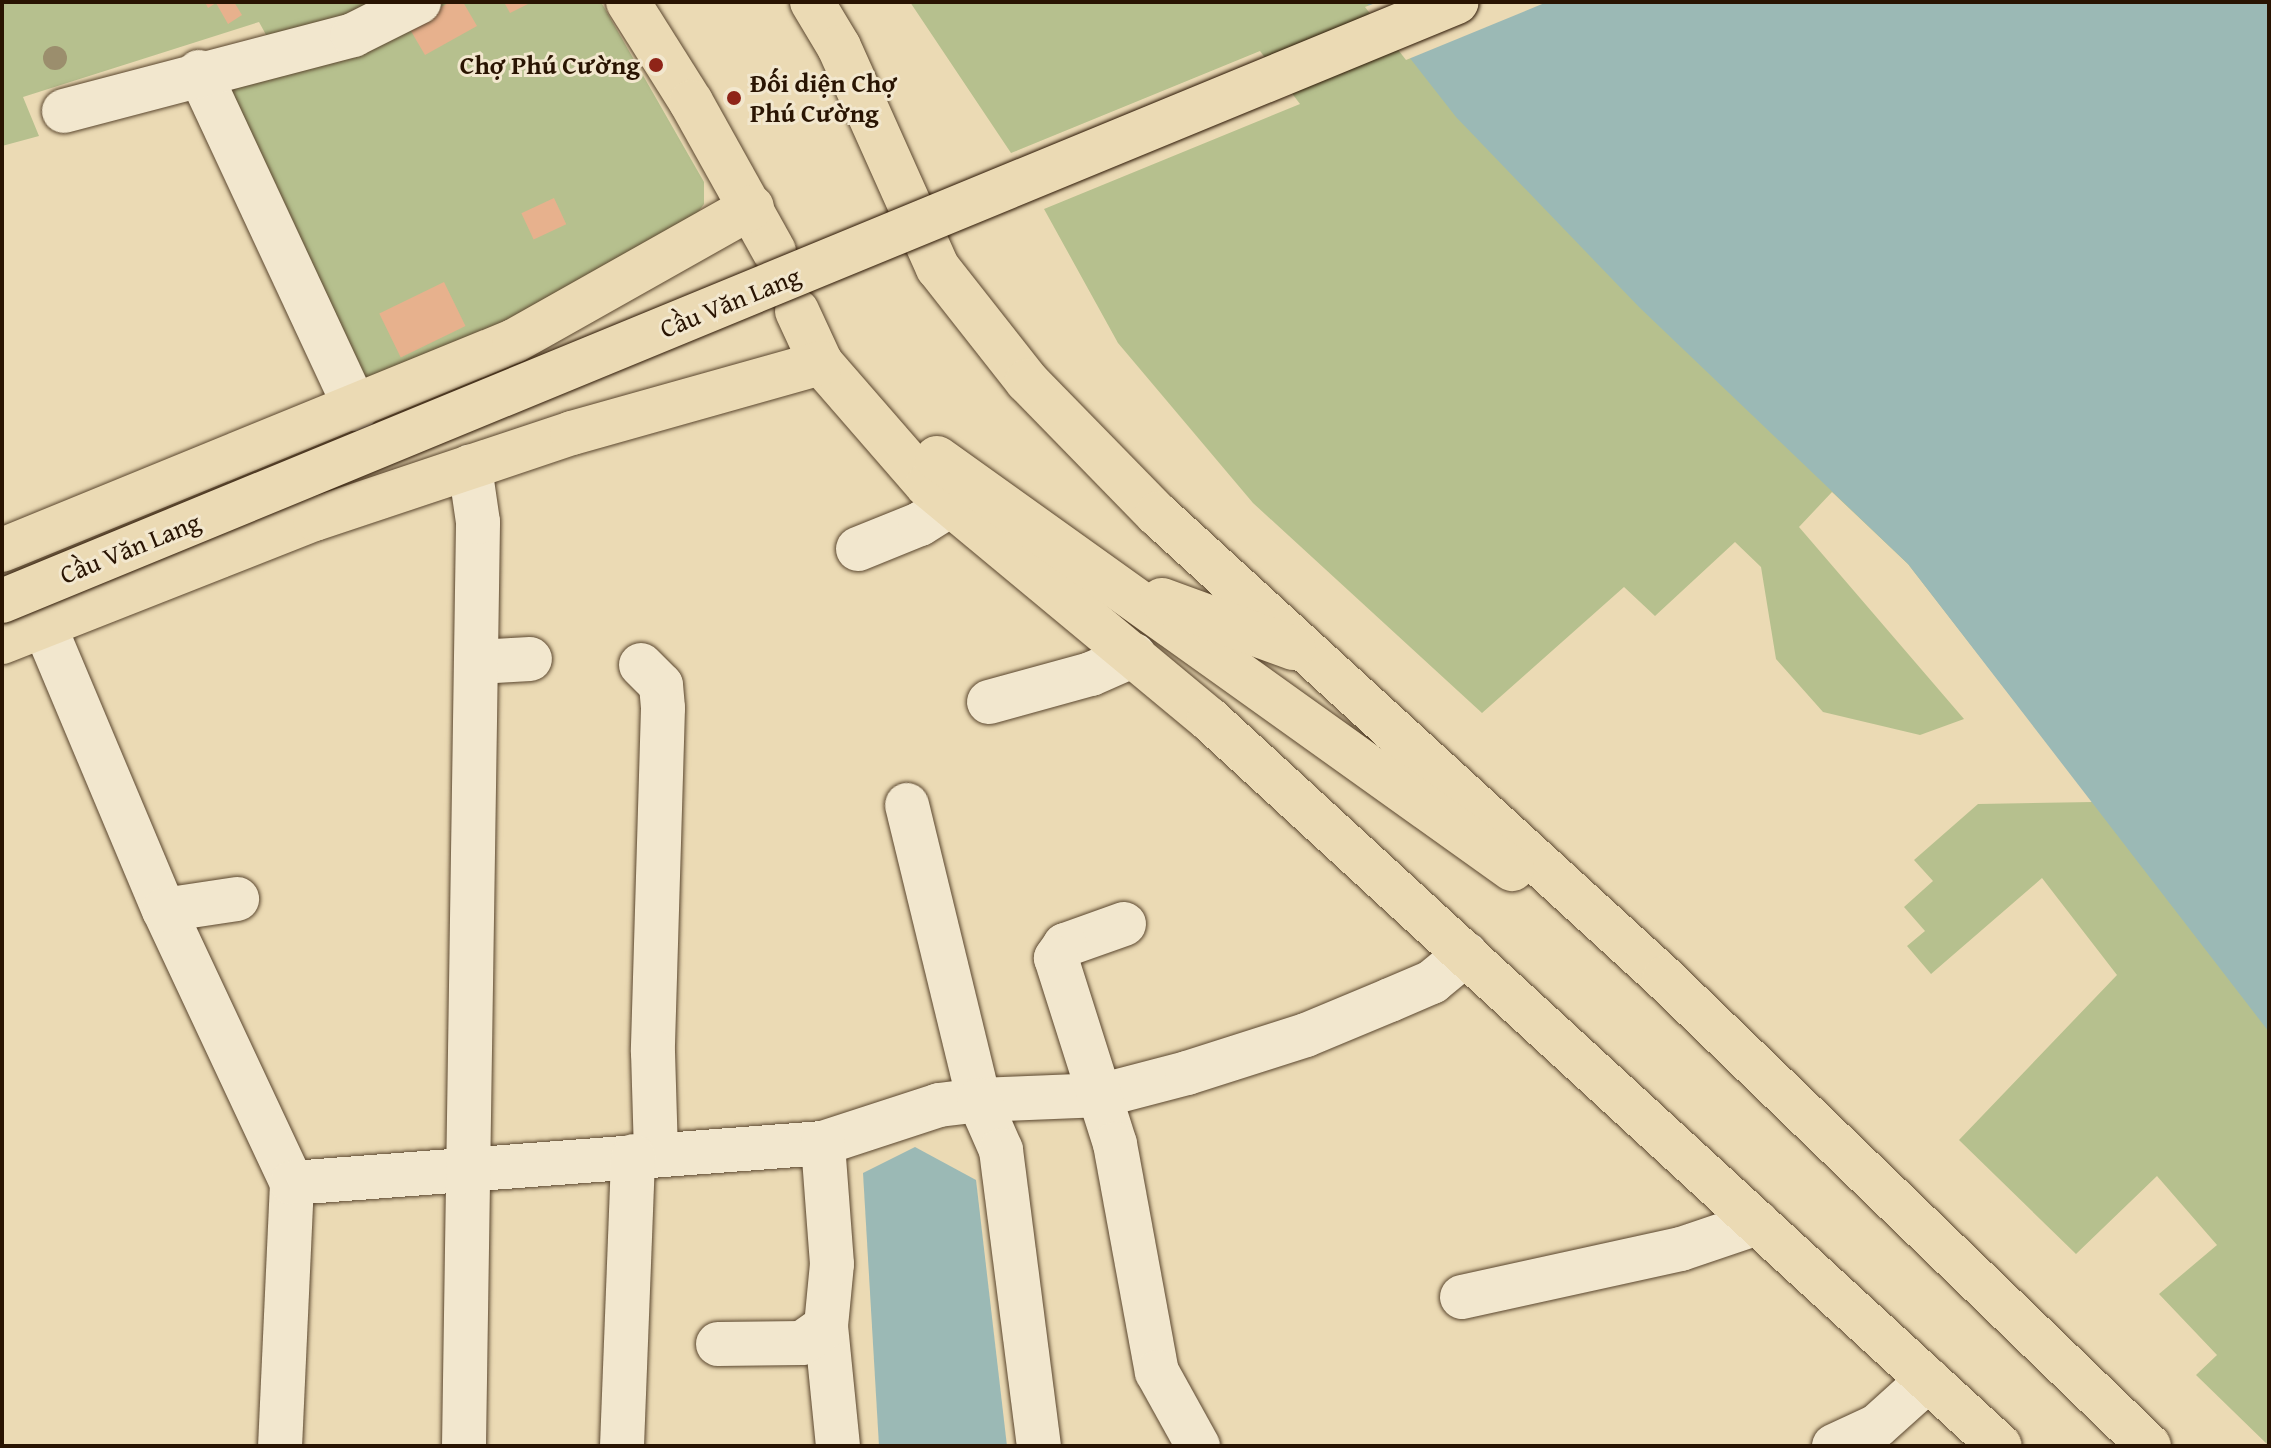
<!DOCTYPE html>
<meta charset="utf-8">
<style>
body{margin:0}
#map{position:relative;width:2271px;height:1448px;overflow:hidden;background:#ebdab4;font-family:"Gentium Book Plus",serif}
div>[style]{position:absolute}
.green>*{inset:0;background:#b6c08e}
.water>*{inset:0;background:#9bb9b5}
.pier>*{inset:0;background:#ebdab4}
.building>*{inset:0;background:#e7b18d;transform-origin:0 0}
.roads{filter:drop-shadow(0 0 2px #5a462e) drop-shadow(0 0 2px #5a462e)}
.minor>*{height:44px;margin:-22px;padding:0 22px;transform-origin:22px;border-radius:22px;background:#f2e7ce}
.major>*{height:44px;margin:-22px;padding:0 22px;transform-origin:22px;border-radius:22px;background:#ebdab4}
.bridges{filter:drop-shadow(0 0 2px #291402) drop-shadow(0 0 2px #291402)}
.major-bridge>*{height:44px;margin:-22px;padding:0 22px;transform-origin:22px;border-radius:22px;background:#ebdab4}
.trees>*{width:24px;height:24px;margin:-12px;border-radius:50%;background:#9b8e6d}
.dots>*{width:22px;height:22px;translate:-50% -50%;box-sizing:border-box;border:4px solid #f2e7ce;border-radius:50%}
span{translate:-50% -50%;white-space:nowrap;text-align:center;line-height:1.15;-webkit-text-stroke:6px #f2e7ce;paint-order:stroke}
.poi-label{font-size:26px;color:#291402;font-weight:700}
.right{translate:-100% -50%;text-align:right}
.left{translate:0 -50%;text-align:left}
.street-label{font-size:26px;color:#291402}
.frame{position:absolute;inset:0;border:4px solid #291402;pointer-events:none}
</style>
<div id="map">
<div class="green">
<div style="clip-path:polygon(2px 2px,601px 2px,704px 182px,704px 204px,694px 218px,491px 337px,360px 386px,218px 85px,288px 75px,259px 22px,23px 97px,39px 136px,2px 146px)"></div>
<div style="clip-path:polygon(910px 2px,2269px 2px,2269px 1446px,2196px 1375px,2217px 1355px,2159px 1294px,2217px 1245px,2157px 1176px,2076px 1254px,1959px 1140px,2117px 975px,2042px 878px,1931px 974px,1907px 946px,1925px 931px,1904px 907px,1933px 881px,1914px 860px,1978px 804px,2093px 802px,1908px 564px,1832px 492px,1799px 527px,1964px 719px,1920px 735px,1823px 712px,1776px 659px,1761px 567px,1735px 542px,1655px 616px,1624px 587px,1482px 713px,1253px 503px,1118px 343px,1044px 209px,1300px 104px,1260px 51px,1011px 153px)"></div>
</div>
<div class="water">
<div style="clip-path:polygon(1366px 2px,2269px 2px,2269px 1032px,1908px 564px,1639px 307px,1456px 117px)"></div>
<div style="clip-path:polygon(915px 1147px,976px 1180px,1007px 1446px,879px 1446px,863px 1173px)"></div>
</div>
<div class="pier">
<div style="clip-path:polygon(1378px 2px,1547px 2px,1406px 60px,1365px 7px)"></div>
</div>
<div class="building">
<div style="clip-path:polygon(205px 2px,234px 2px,242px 15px,228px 24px,216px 3px,208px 8px)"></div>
<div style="clip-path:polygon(450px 2px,463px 2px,477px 26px,425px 55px,408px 26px)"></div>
<div style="clip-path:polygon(504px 2px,532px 2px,510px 13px)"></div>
<div style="left:554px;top:198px;width:29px;height:36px;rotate:65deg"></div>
<div style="left:444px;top:282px;width:49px;height:72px;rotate:64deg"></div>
</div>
<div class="roads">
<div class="minor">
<div style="left:199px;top:72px;width:372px;rotate:65deg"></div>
<div style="left:64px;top:111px;width:299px;rotate:-14.7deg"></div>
<div style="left:353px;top:35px;width:74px;rotate:-26.6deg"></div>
<div style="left:858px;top:549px;width:67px;rotate:-22deg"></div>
<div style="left:920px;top:524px;width:36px;rotate:-32deg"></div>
<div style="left:44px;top:625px;width:309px;rotate:67.2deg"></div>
<div style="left:164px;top:910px;width:302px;rotate:64.9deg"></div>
<div style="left:292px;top:1183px;width:263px;rotate:92.6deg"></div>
<div style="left:477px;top:662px;width:53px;rotate:-3.2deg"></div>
<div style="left:641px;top:665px;width:28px;rotate:45deg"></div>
<div style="left:661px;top:685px;width:23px;rotate:85deg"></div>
<div style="left:663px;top:708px;width:344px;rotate:91.7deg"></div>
<div style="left:653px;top:1052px;width:103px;rotate:88.3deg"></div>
<div style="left:989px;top:702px;width:106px;rotate:-15.4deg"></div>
<div style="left:1091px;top:674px;width:47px;rotate:-23.8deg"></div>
<div style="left:907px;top:805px;width:304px;rotate:76.3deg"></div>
<div style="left:979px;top:1100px;width:124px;rotate:-2.3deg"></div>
<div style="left:1103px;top:1095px;width:87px;rotate:-14.7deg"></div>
<div style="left:1187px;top:1073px;width:125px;rotate:-17.7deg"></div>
<div style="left:1306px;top:1035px;width:91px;rotate:-22.6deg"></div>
<div style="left:1390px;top:1000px;width:46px;rotate:-23.2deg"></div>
<div style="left:1432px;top:982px;width:44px;rotate:-39.5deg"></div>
<div style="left:164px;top:910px;width:74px;rotate:-8.6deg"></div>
<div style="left:1124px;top:924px;width:63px;rotate:160.4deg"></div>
<div style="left:1065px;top:945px;width:16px;rotate:125deg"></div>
<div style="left:1056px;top:958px;width:195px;rotate:72.4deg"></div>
<div style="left:1115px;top:1144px;width:232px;rotate:79.6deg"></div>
<div style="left:1157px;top:1372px;width:85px;rotate:61deg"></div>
<div style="left:292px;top:1183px;width:533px;rotate:-4.31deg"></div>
<div style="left:823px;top:1143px;width:122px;rotate:-18.1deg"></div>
<div style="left:939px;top:1105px;width:40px;rotate:-7.1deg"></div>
<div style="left:979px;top:1100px;width:55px;rotate:66.3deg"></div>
<div style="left:1001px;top:1150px;width:298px;rotate:82.7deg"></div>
<div style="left:1462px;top:1297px;width:224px;rotate:-12.4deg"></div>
<div style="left:1681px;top:1249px;width:81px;rotate:-18.7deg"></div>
<div style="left:826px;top:1326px;width:121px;rotate:84.3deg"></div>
<div style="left:718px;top:1344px;width:84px;rotate:-0.7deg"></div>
<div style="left:802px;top:1343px;width:29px;rotate:-35deg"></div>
<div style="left:826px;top:1326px;width:62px;rotate:-84.5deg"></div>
<div style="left:832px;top:1264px;width:121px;rotate:-94.3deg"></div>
<div style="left:464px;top:1446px;width:924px;rotate:-89.13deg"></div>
<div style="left:478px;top:522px;width:56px;rotate:-98.3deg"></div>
<div style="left:622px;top:1446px;width:290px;rotate:-87.8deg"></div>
<div style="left:1834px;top:1446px;width:47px;rotate:-24.9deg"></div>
<div style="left:1877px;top:1426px;width:69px;rotate:-42deg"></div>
</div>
<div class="major">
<div style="left:628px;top:2px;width:118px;rotate:57.8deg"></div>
<div style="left:691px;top:102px;width:171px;rotate:60.9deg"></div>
<div style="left:812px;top:2px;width:52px;rotate:59deg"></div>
<div style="left:839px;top:47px;width:242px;rotate:65.9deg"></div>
<div style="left:938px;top:268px;width:144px;rotate:51.8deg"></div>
<div style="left:1027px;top:381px;width:186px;rotate:45.7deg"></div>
<div style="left:1157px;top:514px;width:687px;rotate:42.46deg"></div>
<div style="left:1664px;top:978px;width:674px;rotate:43.98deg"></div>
<div style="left:797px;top:311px;width:57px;rotate:65.2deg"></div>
<div style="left:821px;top:363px;width:162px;rotate:49deg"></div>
<div style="left:927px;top:485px;width:366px;rotate:39.7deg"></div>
<div style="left:1209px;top:719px;width:1074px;rotate:42.59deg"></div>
<div style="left:937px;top:458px;width:707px;rotate:35.56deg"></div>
<div style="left:2px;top:550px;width:553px;rotate:-22.21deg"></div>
<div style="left:514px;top:341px;width:273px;rotate:-29.4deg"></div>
<div style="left:1162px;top:600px;width:140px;rotate:20.1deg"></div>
<div style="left:2px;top:642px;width:336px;rotate:-21.5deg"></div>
<div style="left:315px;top:519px;width:271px;rotate:-18.5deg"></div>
<div style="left:572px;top:433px;width:259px;rotate:-15.7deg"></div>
</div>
</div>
<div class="bridges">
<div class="major-bridge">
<div style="left:2px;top:601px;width:1573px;rotate:-22.38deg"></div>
</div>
</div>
<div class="trees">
<div style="left:55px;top:58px"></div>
</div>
<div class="dots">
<div style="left:656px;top:65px;background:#8f2418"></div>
<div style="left:734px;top:98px;background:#8f2418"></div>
</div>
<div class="poi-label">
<span class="right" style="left:640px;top:65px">Chợ Phú Cường</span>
<span class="left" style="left:750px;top:98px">Đối diện Chợ<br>Phú Cường</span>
</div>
<div class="street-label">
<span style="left:730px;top:302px;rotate:-22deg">Cầu Văn Lang</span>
<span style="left:130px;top:548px;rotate:-22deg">Cầu Văn Lang</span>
</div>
<div class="frame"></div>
</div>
